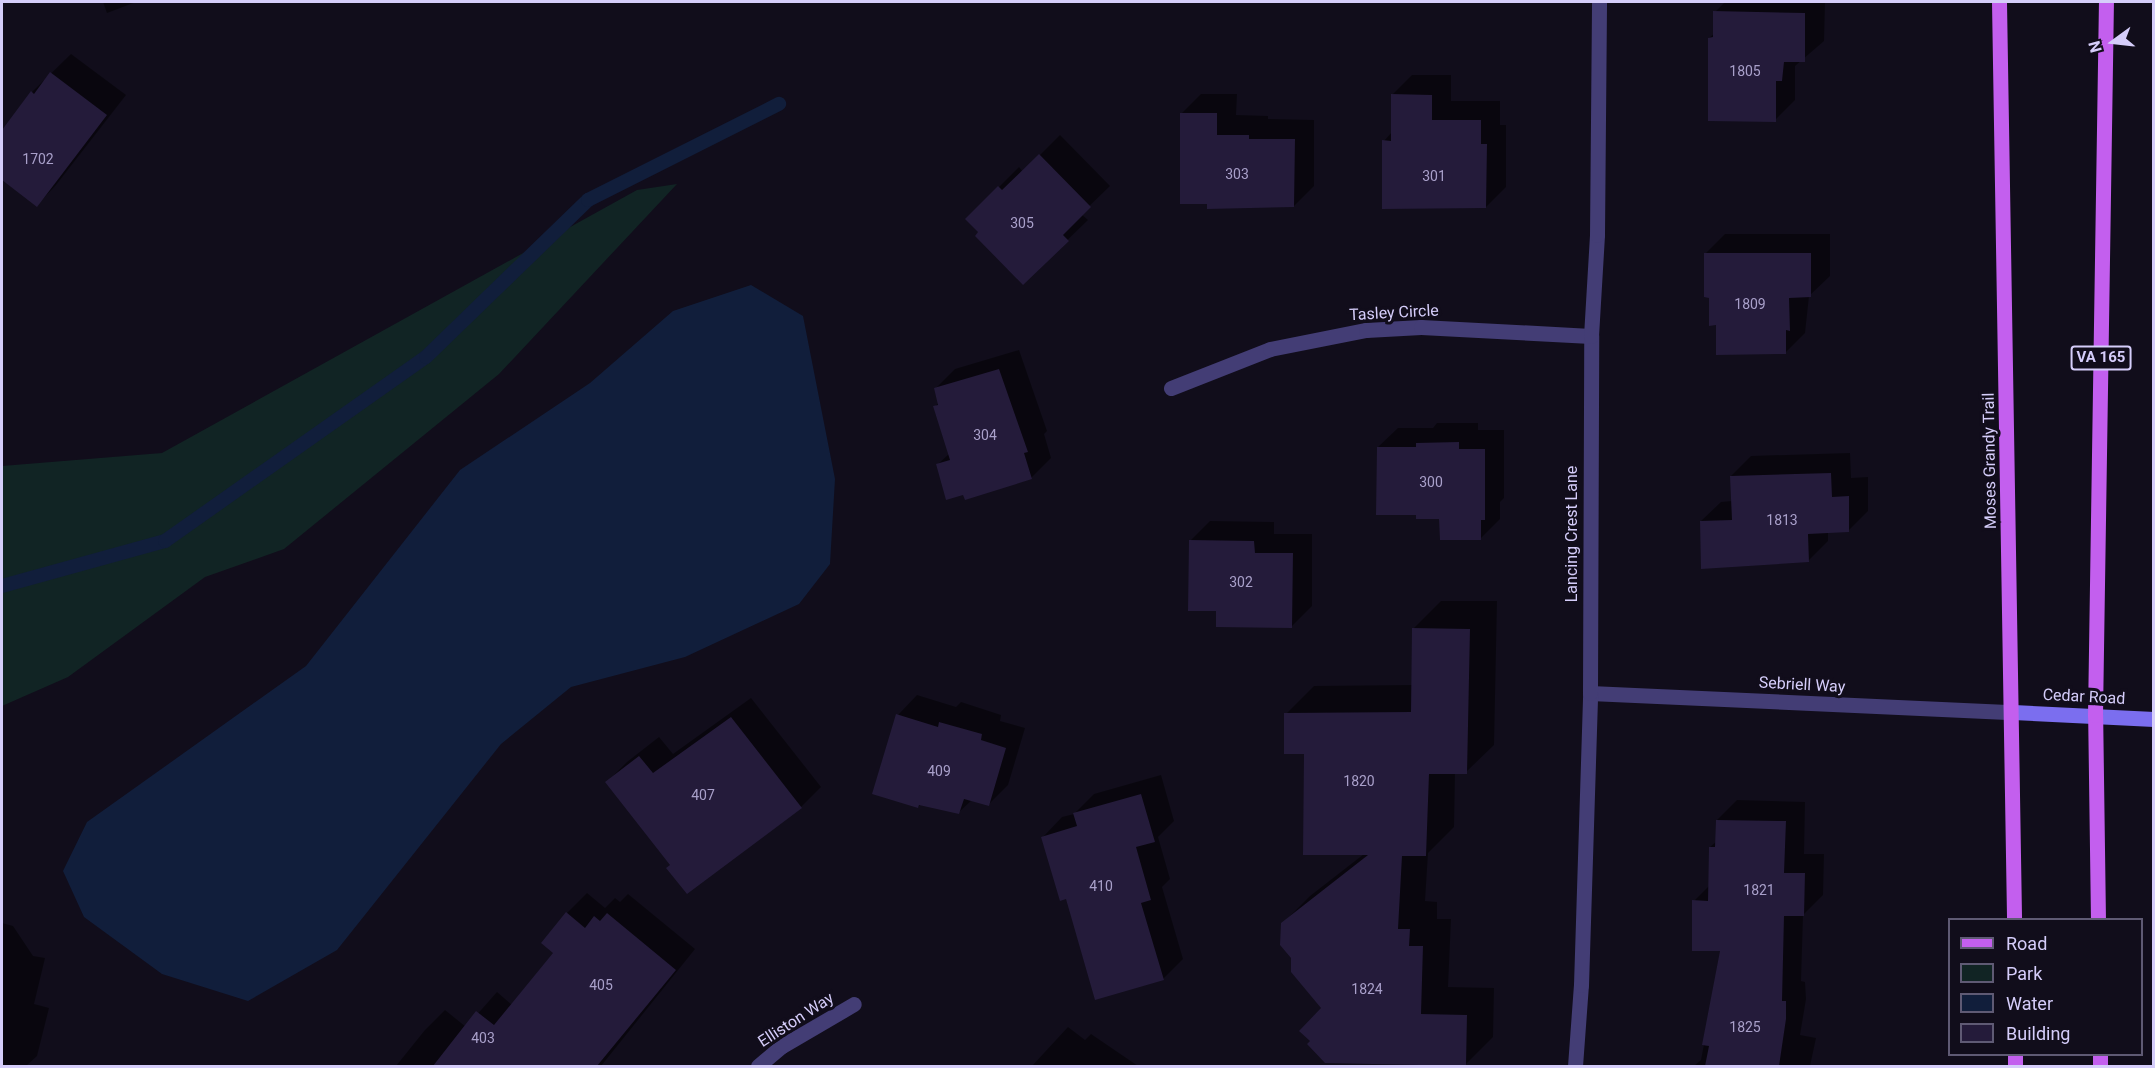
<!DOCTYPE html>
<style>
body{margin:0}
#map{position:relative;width:2155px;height:1068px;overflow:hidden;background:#110d1b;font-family:Roboto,sans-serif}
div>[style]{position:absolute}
.green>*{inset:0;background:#112424}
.water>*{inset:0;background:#111e3b}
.shadow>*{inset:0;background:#0007}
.stream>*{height:14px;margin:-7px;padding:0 7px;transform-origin:7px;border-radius:7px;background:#111e3b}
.building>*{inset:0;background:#241b3a}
.street>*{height:15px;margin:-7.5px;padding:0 7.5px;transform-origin:7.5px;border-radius:7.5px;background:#433d75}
.secondary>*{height:15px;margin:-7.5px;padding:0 7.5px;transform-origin:7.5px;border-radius:7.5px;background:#7b6eef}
.primary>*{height:15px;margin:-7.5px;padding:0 7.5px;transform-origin:7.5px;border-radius:7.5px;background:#c35fee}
span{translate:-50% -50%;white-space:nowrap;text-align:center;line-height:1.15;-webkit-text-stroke:6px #110d1b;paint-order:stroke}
.number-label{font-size:14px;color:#a9a0ca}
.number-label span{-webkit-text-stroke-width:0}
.shield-label span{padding:2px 4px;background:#110d1b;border:2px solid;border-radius:4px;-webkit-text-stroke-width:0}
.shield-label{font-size:15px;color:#d5cdfa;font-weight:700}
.street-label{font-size:16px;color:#d5cdfa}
.frame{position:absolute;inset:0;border:3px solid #d5cdfa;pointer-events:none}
.legend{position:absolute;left:1948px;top:918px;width:195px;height:138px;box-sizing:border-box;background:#110d1b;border:2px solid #5f5a74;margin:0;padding:8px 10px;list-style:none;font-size:18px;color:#d5cdfa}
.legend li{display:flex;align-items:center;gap:12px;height:30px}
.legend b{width:30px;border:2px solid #5f5a74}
.north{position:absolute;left:2083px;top:12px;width:60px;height:60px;-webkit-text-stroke:4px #110d1b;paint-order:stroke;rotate:255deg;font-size:16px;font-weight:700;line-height:24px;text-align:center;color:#d5cdfa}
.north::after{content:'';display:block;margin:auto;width:21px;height:27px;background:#d5cdfa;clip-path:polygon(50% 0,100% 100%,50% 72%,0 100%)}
</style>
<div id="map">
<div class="green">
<div style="clip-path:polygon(677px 184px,499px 374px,284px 549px,205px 577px,68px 677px,2px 706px,2px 466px,162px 453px,637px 190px)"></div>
</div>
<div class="water">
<div style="clip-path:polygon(751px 285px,803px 316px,835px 479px,830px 564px,799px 604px,685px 657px,571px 687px,501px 744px,337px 950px,248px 1001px,162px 974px,84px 917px,63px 871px,87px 822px,306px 666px,460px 470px,590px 383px,673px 311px)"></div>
</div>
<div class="shadow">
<div style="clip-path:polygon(103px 2px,136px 2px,107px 13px)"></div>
<div style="clip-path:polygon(1725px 2px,1825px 2px,1824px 41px,1795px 66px,1795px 100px,1775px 120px,1709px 38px,1715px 33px,1715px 12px)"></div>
<div style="clip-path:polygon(71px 54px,126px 95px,56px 185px,37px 205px,2px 178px,2px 142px,32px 92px)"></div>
<div style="clip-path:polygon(1412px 75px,1451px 75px,1451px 101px,1500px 101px,1500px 125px,1506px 125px,1506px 187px,1486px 207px,1384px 141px,1392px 132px,1392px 95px)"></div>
<div style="clip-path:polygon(1201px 94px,1237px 94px,1236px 115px,1268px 116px,1268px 119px,1314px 120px,1314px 186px,1294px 206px,1181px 114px)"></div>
<div style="clip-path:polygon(1060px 135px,1110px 186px,1081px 214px,1088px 220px,1023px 283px,967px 219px,1019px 167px,1023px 172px)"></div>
<div style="clip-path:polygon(1725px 234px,1830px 234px,1830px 276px,1809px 296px,1805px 333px,1785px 353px,1717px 324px,1710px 297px,1705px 254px)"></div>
<div style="clip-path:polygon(1019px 350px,1047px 431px,1044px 434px,1051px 458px,1031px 478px,964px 493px,937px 465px,950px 453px,935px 407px,939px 402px,936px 388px,955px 369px)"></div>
<div style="clip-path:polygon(1437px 423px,1478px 423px,1478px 430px,1504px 430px,1504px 498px,1500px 502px,1500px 519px,1480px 539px,1441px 517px,1378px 447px,1398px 428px,1433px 428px)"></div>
<div style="clip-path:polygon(1850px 453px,1851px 478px,1868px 477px,1868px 511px,1848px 531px,1828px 531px,1828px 541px,1808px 561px,1701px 521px,1721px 502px,1732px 501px,1731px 476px,1751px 456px)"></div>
<div style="clip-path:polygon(1210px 521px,1274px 522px,1274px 534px,1312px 534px,1312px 606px,1292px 626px,1218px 610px,1190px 541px)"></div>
<div style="clip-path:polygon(1441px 601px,1497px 601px,1494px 745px,1466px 772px,1455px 772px,1454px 827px,1428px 853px,1425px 901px,1437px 902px,1437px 919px,1451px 919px,1448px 987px,1494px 988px,1493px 1037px,1465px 1065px,1312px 1041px,1323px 1008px,1292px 957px,1282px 924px,1310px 896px,1364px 854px,1286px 714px,1314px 686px,1413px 685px,1413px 629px)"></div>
<div style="clip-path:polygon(917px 695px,956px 707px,961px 702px,1001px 715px,1000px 721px,1025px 728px,1008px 785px,988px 805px,972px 800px,958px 813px,921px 804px,918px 807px,898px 715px)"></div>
<div style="clip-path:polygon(751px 698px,821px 787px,801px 807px,671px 865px,607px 782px,627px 762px,659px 737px,673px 754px)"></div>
<div style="clip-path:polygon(1161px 775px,1174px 821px,1158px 837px,1170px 879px,1162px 887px,1183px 959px,1163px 979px,1067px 897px,1043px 837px,1062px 817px,1074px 814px,1094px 794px)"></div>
<div style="clip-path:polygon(1737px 800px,1805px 802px,1804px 854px,1824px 854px,1823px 895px,1803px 915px,1801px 981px,1805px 982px,1806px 999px,1800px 1035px,1816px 1038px,1810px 1066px,1694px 1066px,1701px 1060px,1722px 950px,1694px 901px,1710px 885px,1710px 847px,1717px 841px,1717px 820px)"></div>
<div style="clip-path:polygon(587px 893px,605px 908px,615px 898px,620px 902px,628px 894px,695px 949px,601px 1066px,396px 1066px,425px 1030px,445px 1010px,466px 1027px,497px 992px,512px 1005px,555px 953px,567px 913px)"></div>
<div style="clip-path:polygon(2px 923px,13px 926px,33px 956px,45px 958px,34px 1004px,49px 1008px,37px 1056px,26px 1066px,2px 1066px)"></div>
<div style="clip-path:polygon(1068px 1027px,1085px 1040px,1091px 1034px,1138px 1066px,1032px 1066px)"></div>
</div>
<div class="stream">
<div style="left:2px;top:586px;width:169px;rotate:-15.4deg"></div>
<div style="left:165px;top:541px;width:319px;rotate:-35.2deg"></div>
<div style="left:426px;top:357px;width:226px;rotate:-44.1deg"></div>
<div style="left:588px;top:200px;width:214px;rotate:-26.7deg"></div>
</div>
<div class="building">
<div style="clip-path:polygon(1713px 11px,1805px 13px,1805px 62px,1784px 62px,1782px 81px,1776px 81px,1776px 122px,1708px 121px,1708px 38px,1713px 37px)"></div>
<div style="clip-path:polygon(50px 72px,107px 115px,37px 207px,2px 180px,2px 130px,31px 91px,34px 94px)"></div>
<div style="clip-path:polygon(1391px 94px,1432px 95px,1432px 120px,1481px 120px,1481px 144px,1487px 144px,1486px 208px,1382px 209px,1382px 140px,1391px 141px)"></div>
<div style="clip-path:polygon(1180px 113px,1217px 113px,1217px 135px,1249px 135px,1249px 139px,1295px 139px,1294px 207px,1207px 209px,1207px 204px,1180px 204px)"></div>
<div style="clip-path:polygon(1039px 154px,1091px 207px,1063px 235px,1069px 241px,1023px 285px,975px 236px,978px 232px,965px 219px,998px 186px,1002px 190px)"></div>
<div style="clip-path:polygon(1704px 253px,1811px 253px,1811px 297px,1789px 298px,1790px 331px,1786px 330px,1786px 354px,1716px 355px,1716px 325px,1709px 326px,1709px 298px,1704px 297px)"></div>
<div style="clip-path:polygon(999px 369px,1028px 452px,1024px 453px,1032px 479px,965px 500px,963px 495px,946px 500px,936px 464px,950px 460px,933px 406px,938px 405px,934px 388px)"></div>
<div style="clip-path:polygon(1459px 442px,1459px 449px,1485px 449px,1485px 520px,1481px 520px,1481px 540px,1440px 540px,1439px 519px,1416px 519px,1416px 515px,1376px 515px,1377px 447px,1416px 447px,1416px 443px)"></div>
<div style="clip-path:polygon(1831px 473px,1832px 497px,1849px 496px,1849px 532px,1808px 534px,1809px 562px,1701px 569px,1700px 521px,1732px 520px,1730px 476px)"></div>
<div style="clip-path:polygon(1189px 540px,1254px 541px,1255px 553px,1293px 553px,1292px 628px,1216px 627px,1216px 611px,1188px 611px)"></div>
<div style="clip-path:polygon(1412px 628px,1470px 629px,1467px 774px,1429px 774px,1426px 856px,1402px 856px,1398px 929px,1410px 929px,1409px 946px,1423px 946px,1421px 1014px,1467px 1015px,1466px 1066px,1325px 1063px,1307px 1044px,1310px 1041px,1299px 1031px,1321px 1008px,1291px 972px,1291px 958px,1280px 945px,1281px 923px,1368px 855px,1303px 855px,1304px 754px,1284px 754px,1284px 713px,1411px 712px)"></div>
<div style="clip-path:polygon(896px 714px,938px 727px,939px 722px,982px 734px,981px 740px,1006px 748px,989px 806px,964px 799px,959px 814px,919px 805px,918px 808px,872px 794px)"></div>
<div style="clip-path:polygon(731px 717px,802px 808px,687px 894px,666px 868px,670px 865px,605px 782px,639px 756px,653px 773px)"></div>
<div style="clip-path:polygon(1141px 794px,1155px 842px,1136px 847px,1151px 900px,1141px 903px,1164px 980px,1095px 1000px,1066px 899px,1060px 901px,1041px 837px,1077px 826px,1073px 813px)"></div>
<div style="clip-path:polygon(1716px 820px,1786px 821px,1784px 873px,1805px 873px,1804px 916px,1784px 916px,1782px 1001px,1786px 1001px,1786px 1019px,1779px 1066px,1705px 1066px,1709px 1046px,1702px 1045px,1720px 951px,1692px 951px,1692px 900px,1708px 901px,1709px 847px,1715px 847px)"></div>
<div style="clip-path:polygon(566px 912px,585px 928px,594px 916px,600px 921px,607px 913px,676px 970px,597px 1066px,433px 1066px,476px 1011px,494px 1025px,553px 953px,541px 943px)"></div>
</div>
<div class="street">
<div style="left:1171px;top:388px;width:106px;rotate:-21.5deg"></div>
<div style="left:1270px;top:349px;width:98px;rotate:-11.2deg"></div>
<div style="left:1366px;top:330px;width:55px;rotate:-3.1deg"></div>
<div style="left:1421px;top:327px;width:170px;rotate:3deg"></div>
<div style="left:1590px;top:693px;width:423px;rotate:2.6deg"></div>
<div style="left:758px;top:1066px;width:31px;rotate:-40deg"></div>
<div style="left:782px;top:1046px;width:83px;rotate:-30.3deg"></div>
<div style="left:1575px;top:1066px;width:81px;rotate:-85.8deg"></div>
<div style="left:1581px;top:985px;width:292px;rotate:-88.2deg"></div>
<div style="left:1590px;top:693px;width:357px;rotate:-89.8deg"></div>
<div style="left:1591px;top:336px;width:101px;rotate:-86.6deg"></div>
<div style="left:1597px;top:235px;width:233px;rotate:-89.5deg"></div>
</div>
<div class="secondary">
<div style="left:2013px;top:712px;width:141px;rotate:2.8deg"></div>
</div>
<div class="primary">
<div style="left:1999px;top:2px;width:918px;rotate:89.06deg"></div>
<div style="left:2098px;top:920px;width:205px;rotate:-90.8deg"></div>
<div style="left:2095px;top:715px;width:713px;rotate:-89.12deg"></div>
<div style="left:2015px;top:1054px;width:12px;rotate:90deg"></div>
<div style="left:2100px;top:1054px;width:12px;rotate:90deg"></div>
</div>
<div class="number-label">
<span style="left:1745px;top:71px">1805</span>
<span style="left:38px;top:159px">1702</span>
<span style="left:1237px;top:174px">303</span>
<span style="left:1434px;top:176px">301</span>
<span style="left:1022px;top:223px">305</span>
<span style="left:1750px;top:304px">1809</span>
<span style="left:985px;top:435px">304</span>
<span style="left:1431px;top:482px">300</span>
<span style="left:1782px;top:520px">1813</span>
<span style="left:1241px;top:582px">302</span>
<span style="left:939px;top:771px">409</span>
<span style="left:1359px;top:781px">1820</span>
<span style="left:703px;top:795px">407</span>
<span style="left:1101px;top:886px">410</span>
<span style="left:1759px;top:890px">1821</span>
<span style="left:601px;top:985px">405</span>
<span style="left:1367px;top:989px">1824</span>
<span style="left:1745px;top:1027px">1825</span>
<span style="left:483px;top:1038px">403</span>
</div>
<div class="shield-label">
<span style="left:2101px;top:358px">VA 165</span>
</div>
<div class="street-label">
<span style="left:1394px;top:313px;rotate:-3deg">Tasley Circle</span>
<span style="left:1990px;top:461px;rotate:-91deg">Moses Grandy Trail</span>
<span style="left:1572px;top:534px;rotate:-90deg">Lancing Crest Lane</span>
<span style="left:1802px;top:685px;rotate:3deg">Sebriell Way</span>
<span style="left:2084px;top:697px;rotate:3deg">Cedar Road</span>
<span style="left:796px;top:1020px;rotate:-33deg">Elliston Way</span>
</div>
<div class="frame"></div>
<ul class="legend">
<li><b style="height:8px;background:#c35fee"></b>Road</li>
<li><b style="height:16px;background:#112424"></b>Park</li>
<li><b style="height:16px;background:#111e3b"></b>Water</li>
<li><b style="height:16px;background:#241b3a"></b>Building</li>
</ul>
<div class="north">N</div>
</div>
